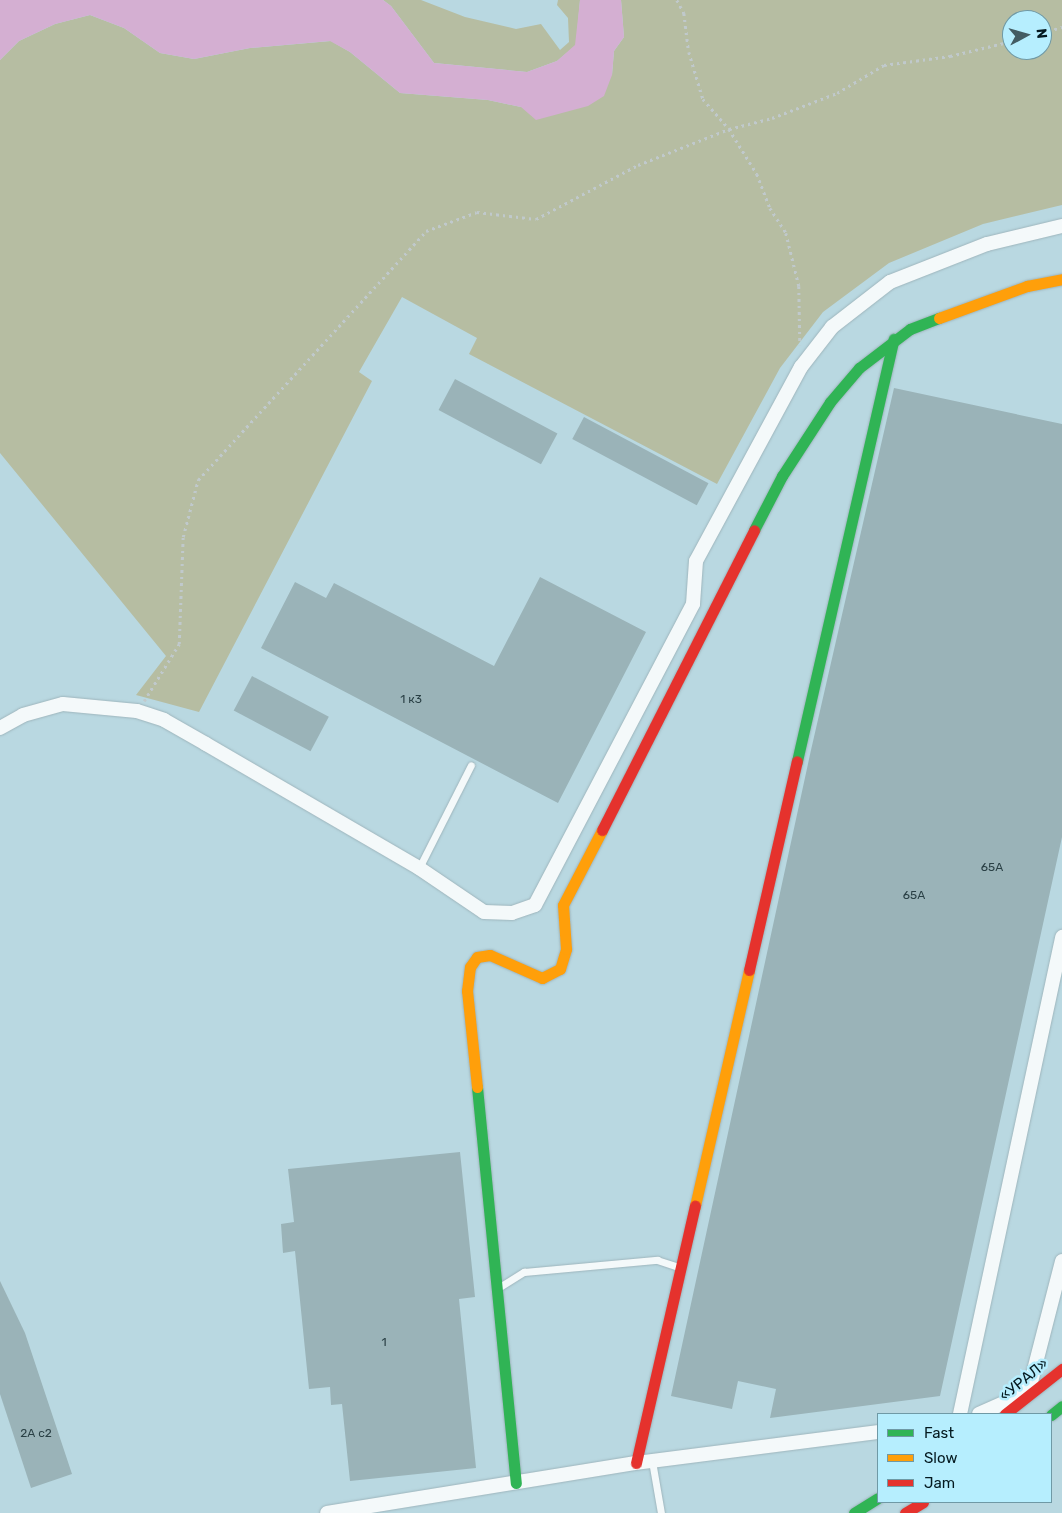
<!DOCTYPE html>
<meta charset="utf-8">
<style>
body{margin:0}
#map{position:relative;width:1062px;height:1513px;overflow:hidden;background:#b9d8e1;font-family:Rubik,sans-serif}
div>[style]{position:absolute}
.green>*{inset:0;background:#b6bda2}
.water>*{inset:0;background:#d4afd2}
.building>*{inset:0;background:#9ab3b8;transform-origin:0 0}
.path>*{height:2.5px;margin-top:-1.25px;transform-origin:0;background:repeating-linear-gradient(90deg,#c0c9cc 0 2.5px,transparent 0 6.5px)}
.roads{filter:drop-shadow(0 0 1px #9eb5bc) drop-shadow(0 0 1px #9eb5bc)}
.lane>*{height:7px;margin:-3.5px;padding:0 3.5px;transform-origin:3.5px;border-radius:3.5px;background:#f4f9fa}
.street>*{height:14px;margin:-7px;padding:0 7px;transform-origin:7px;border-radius:7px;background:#f4f9fa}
.fast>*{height:11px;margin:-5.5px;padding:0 5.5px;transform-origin:5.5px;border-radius:5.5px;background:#30b455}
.slow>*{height:11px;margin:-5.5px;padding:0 5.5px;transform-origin:5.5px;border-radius:5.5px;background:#ff9f0a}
.jam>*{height:11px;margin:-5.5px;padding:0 5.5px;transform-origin:5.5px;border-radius:5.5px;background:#e5322d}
span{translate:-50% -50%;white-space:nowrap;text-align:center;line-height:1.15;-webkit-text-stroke:5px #b6eefe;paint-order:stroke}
.number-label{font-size:12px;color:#2a4045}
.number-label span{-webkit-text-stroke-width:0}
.street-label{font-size:15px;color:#04191f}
.legend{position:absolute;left:877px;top:1413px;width:175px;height:90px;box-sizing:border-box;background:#b6eefe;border:1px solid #6f99a5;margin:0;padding:6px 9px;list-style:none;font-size:15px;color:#04191f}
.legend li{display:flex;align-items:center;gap:10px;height:25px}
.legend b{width:25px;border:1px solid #6f99a5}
.north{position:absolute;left:1002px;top:10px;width:50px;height:50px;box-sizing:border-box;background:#b6eefe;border:1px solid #6f99a5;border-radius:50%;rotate:84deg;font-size:14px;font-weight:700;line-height:20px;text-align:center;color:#04191f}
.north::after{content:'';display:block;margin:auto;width:18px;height:22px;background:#435c63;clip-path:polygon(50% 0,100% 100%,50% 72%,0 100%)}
</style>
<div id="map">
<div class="green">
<div style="clip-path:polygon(383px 0,421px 0,465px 17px,516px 29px,541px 24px,560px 50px,569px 42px,568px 18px,557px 5px,558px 0,580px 0,576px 45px,557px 61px,527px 72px,434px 63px,391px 6px)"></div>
<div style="clip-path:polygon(evenodd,621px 0,1062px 0,1062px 205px,983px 224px,889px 263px,823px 312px,780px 368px,717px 484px,469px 354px,477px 338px,402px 297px,359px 372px,372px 381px,199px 712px,136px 695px,166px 656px,0 453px,0 60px,19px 41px,55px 24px,90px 15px,124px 28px,160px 53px,194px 59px,250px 48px,331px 41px,350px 52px,400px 93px,488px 100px,521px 107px,612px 75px,614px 51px,624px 37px,621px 0,1012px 20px,1042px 20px,1042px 50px,1012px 50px,1012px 20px)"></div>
</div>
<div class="water">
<div style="clip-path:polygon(0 0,383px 0,391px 6px,434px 63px,527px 72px,557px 61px,575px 45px,580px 0,621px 0,624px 37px,614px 51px,612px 75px,604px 96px,588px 106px,536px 120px,521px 107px,488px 100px,400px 93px,350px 52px,330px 41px,250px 48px,194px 59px,160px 53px,124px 28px,90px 15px,55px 24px,19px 41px,0 60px)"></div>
</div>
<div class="building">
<div style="left:455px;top:379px;width:116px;height:35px;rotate:28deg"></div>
<div style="clip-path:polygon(894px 388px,1062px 424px,1062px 837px,940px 1396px,770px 1418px,776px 1389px,738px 1381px,732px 1409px,671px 1396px,811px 750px)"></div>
<div style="left:584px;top:417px;width:141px;height:25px;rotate:28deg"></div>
<div style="clip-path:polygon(540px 577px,646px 632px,558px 803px,261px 648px,295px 582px,326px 598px,334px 583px,494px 666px)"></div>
<div style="left:252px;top:676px;width:87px;height:39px;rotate:28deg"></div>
<div style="clip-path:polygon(460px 1152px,475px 1297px,459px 1299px,476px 1468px,350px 1481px,342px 1404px,331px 1405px,330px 1387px,309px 1389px,295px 1251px,283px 1253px,281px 1224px,294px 1222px,288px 1169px)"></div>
<div style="clip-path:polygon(0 1281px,25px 1333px,72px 1474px,31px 1488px,0 1394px)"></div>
</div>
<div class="path">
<div style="left:677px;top:0;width:15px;rotate:62deg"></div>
<div style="left:684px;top:13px;width:39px;rotate:83deg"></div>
<div style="left:689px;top:52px;width:49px;rotate:73.4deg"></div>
<div style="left:703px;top:99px;width:40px;rotate:49deg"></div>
<div style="left:729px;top:129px;width:53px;rotate:58.1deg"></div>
<div style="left:757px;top:174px;width:36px;rotate:69deg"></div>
<div style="left:770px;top:208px;width:30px;rotate:57deg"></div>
<div style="left:786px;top:233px;width:55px;rotate:76.2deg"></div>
<div style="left:799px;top:286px;width:59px;rotate:89deg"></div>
<div style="left:1042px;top:33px;width:21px;rotate:-17deg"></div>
<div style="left:144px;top:701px;width:67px;rotate:-58.4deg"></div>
<div style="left:179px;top:644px;width:107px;rotate:-87.9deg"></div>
<div style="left:183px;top:537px;width:59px;rotate:-75.3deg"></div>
<div style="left:198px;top:480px;width:338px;rotate:-47.5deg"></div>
<div style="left:426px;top:231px;width:54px;rotate:-20.4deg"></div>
<div style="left:477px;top:212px;width:59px;rotate:6.8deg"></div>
<div style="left:536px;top:219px;width:115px;rotate:-27.9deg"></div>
<div style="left:638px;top:165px;width:98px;rotate:-21.6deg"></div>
<div style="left:729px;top:129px;width:44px;rotate:-14.3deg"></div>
<div style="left:772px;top:118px;width:70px;rotate:-21deg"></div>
<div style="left:837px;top:93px;width:55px;rotate:-30.8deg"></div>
<div style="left:884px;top:65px;width:67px;rotate:-7.8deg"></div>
<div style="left:950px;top:56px;width:64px;rotate:-13.6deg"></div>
</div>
<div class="roads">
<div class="lane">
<div style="left:419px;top:868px;width:115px;rotate:-63.2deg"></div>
<div style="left:498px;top:1288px;width:31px;rotate:-32deg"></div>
<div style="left:524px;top:1272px;width:134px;rotate:-5.2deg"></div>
<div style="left:657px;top:1260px;width:23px;rotate:18deg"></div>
<div style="left:652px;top:1461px;width:53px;rotate:80.2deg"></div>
</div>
<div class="street">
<div style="left:0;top:728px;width:26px;rotate:-29deg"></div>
<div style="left:23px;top:715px;width:41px;rotate:-15.4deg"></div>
<div style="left:63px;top:704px;width:74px;rotate:5.4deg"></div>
<div style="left:137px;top:711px;width:28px;rotate:18deg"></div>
<div style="left:164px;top:720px;width:48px;rotate:29.7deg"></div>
<div style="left:206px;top:744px;width:246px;rotate:30.2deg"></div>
<div style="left:419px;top:868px;width:78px;rotate:34.1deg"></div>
<div style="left:484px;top:912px;width:28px;rotate:2deg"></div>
<div style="left:512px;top:913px;width:24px;rotate:-19deg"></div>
<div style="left:535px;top:905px;width:340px;rotate:-62.3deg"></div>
<div style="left:693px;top:604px;width:43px;rotate:-86deg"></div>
<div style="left:696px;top:561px;width:221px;rotate:-61.6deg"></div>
<div style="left:801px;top:367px;width:51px;rotate:-52.2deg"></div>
<div style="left:832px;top:327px;width:73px;rotate:-37.8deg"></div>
<div style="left:890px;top:282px;width:104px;rotate:-21.4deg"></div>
<div style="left:987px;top:244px;width:77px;rotate:-13.5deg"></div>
<div style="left:960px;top:1414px;width:488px;rotate:-77.9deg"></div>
<div style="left:979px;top:1414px;width:39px;rotate:-24deg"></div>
<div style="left:1015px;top:1398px;width:23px;rotate:-45deg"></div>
<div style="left:1031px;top:1382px;width:125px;rotate:-75.6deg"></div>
<div style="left:327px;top:1513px;width:313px;rotate:-9.2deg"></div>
<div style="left:636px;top:1463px;width:244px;rotate:-7.3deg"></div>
</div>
<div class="fast">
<div style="left:754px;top:530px;width:61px;rotate:-62.6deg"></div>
<div style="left:782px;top:476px;width:88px;rotate:-57deg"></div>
<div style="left:830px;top:402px;width:45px;rotate:-49.5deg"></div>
<div style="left:859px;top:368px;width:64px;rotate:-37.4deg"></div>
<div style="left:910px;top:329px;width:31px;rotate:-21deg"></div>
<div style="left:797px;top:761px;width:433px;rotate:-77.1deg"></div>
<div style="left:477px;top:1087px;width:398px;rotate:84.4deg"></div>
<div style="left:1051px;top:1415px;width:14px;rotate:-39deg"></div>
<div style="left:854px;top:1513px;width:28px;rotate:-32deg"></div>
</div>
<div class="slow">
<div style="left:939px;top:318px;width:94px;rotate:-20deg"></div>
<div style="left:1027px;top:286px;width:36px;rotate:-11deg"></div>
<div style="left:477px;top:1087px;width:97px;rotate:-95.9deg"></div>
<div style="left:467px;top:991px;width:24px;rotate:-83deg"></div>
<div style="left:470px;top:967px;width:12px;rotate:-55deg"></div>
<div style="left:477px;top:957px;width:13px;rotate:-9deg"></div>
<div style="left:490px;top:955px;width:57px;rotate:23.9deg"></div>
<div style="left:542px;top:978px;width:20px;rotate:-27deg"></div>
<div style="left:560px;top:969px;width:21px;rotate:-73deg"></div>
<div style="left:566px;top:949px;width:44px;rotate:-93.9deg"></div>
<div style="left:563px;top:905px;width:85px;rotate:-62.5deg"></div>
<div style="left:695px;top:1206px;width:242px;rotate:-77.1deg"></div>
</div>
<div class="jam">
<div style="left:602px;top:830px;width:336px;rotate:-63.1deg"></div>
<div style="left:749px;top:970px;width:214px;rotate:-77.1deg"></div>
<div style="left:1005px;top:1414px;width:73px;rotate:-38.3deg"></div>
<div style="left:636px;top:1463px;width:264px;rotate:-77.1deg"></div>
<div style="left:905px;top:1513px;width:21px;rotate:-31deg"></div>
</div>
</div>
<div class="number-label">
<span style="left:411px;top:700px">1 к3</span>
<span style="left:992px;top:868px">65А</span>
<span style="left:914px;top:896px">65А</span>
<span style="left:384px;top:1343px">1</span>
<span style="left:36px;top:1434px">2А с2</span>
</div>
<div class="street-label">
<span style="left:1024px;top:1380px;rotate:-39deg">«УРАЛ»</span>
</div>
<ul class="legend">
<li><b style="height:6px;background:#30b455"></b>Fast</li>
<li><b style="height:6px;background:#ff9f0a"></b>Slow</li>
<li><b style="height:6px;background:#e5322d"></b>Jam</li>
</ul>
<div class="north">N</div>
</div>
